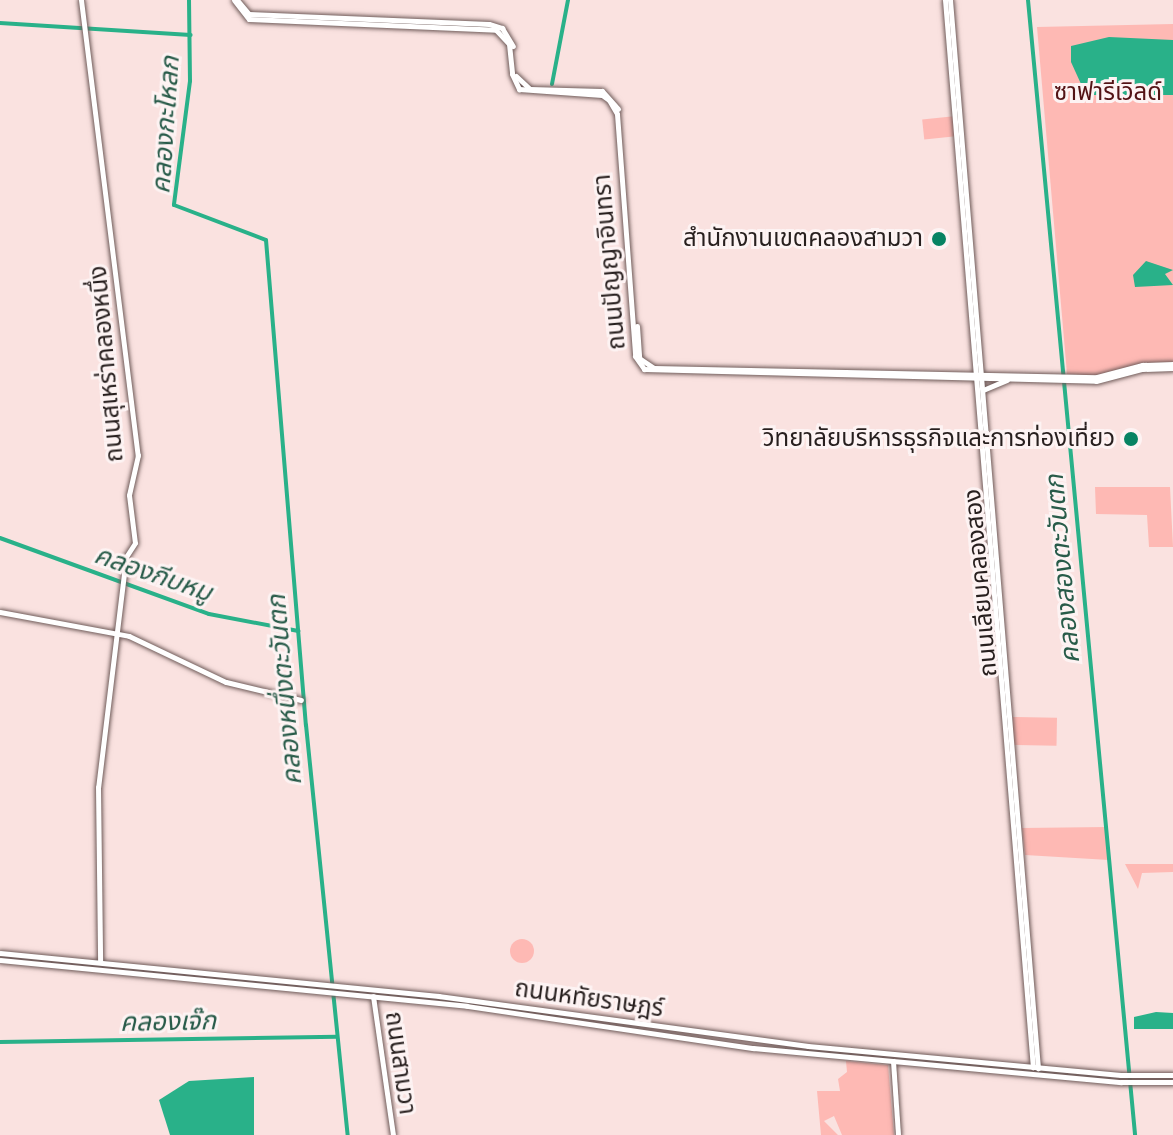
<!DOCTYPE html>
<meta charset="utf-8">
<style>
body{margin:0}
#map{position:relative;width:1173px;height:1135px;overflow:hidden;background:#fae2e0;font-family:"Nunito Sans","Noto Sans Thai",sans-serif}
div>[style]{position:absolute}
.green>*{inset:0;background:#feb9b4;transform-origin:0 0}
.round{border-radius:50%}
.water>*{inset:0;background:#29b189}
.canal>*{height:4px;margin:-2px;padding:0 2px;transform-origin:2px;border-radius:2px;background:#29b189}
.roads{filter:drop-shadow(0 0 2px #6f5b59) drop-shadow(0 0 2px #6f5b59)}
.tertiary>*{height:5px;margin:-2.5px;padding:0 2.5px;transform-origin:2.5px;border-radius:2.5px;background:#fff}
.secondary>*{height:5px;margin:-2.5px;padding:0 2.5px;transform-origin:2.5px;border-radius:2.5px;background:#fff}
.dots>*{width:22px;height:22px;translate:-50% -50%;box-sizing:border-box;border:4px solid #fdf3f3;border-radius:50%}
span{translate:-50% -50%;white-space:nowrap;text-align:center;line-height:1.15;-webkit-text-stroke:6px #fdf3f3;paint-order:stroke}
.park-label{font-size:24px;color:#531315}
.poi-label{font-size:24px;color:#271f1e}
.right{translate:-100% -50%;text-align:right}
.street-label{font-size:24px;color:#271f1e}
.water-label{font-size:26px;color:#285b49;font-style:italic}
</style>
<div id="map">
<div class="green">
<div style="clip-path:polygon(1173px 24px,1173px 363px,1098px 376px,1067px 374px,1037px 27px)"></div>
<div style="left:956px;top:116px;width:20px;height:34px;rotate:84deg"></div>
<div style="clip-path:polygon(1095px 487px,1170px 487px,1173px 547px,1149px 547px,1147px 515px,1096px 514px)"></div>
<div style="left:1013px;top:717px;width:44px;height:28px;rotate:1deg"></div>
<div style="clip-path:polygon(1107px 827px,1109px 860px,1025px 855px,1022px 828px)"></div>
<div style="clip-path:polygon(1125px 864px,1173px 864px,1173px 872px,1142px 873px,1138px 889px)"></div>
<div class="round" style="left:510px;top:939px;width:24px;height:24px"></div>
<div style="clip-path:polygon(846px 1061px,888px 1065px,894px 1135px,842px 1135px,834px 1116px,824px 1121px,838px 1135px,821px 1135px,817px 1091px,840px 1091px,838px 1079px,847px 1072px)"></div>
</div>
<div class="water">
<div style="clip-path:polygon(1109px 37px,1173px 40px,1173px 95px,1086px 95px,1071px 62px,1071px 46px)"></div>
<div style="clip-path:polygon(1146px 261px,1173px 270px,1165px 274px,1173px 285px,1135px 287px,1133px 275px)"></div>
<div style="clip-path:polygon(1156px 1012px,1173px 1013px,1173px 1029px,1134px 1029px,1134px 1017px)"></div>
<div style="clip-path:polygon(254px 1077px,254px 1135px,170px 1135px,159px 1100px,189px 1081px)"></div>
</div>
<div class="canal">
<div style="left:189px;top:0;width:81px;rotate:89.3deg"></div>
<div style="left:190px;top:81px;width:125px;rotate:97.4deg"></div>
<div style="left:174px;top:205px;width:98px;rotate:20.8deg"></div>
<div style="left:266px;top:240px;width:487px;rotate:85.3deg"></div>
<div style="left:306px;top:725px;width:412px;rotate:84.2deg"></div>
<div style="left:1028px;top:0;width:1140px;rotate:84.61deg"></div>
<div style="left:0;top:23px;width:191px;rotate:3.6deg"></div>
<div style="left:552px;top:84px;width:86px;rotate:-79.2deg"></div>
<div style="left:0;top:538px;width:222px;rotate:20deg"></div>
<div style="left:209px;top:614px;width:91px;rotate:10.8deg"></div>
<div style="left:0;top:1042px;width:337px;rotate:-0.9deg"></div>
</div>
<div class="roads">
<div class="tertiary">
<div style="left:234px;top:0;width:24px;rotate:52deg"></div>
<div style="left:249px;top:19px;width:247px;rotate:2.5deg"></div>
<div style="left:496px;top:30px;width:19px;rotate:47deg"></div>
<div style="left:509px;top:44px;width:30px;rotate:84deg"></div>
<div style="left:512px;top:74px;width:17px;rotate:65deg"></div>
<div style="left:519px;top:89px;width:83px;rotate:4.1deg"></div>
<div style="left:602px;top:95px;width:9px;rotate:36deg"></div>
<div style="left:609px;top:100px;width:16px;rotate:60deg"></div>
<div style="left:617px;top:114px;width:243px;rotate:85.7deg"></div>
<div style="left:635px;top:356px;width:16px;rotate:55deg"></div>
<div style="left:644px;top:369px;width:452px;rotate:1.5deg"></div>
<div style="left:1096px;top:381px;width:48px;rotate:-14.6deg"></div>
<div style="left:1142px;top:369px;width:31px;rotate:-2deg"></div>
<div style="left:238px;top:1px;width:17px;rotate:50deg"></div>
<div style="left:249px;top:14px;width:240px;rotate:2.4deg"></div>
<div style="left:489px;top:24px;width:14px;rotate:17deg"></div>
<div style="left:502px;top:28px;width:21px;rotate:59deg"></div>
<div style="left:516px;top:76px;width:19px;rotate:43deg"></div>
<div style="left:530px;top:89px;width:72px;rotate:1.6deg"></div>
<div style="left:602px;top:91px;width:24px;rotate:48deg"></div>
<div style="left:637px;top:326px;width:32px;rotate:86deg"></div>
<div style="left:639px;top:358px;width:18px;rotate:34deg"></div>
<div style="left:654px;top:368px;width:443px;rotate:1.2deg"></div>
<div style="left:1097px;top:377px;width:47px;rotate:-14.9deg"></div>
<div style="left:1142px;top:365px;width:31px;rotate:-2deg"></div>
<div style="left:0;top:612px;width:131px;rotate:10.5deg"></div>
<div style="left:129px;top:636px;width:107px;rotate:25.4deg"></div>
<div style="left:226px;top:682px;width:77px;rotate:13.5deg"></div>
<div style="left:373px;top:996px;width:140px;rotate:81.8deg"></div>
<div style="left:893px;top:1061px;width:74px;rotate:86.1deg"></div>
</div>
<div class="secondary">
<div style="left:81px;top:0;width:459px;rotate:82.9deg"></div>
<div style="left:138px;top:455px;width:41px;rotate:102.7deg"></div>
<div style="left:129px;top:495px;width:48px;rotate:82.9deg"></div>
<div style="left:135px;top:543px;width:17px;rotate:123deg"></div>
<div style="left:126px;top:557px;width:232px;rotate:96.9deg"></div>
<div style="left:98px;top:787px;width:175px;rotate:89.3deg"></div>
<div style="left:945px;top:0;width:1071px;rotate:85.29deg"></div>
<div style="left:950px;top:0;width:1072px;rotate:85.29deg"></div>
<div style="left:983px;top:390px;width:26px;rotate:-23deg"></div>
<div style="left:0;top:953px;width:441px;rotate:5.6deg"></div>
<div style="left:439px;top:996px;width:372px;rotate:7.7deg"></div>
<div style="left:808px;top:1046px;width:314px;rotate:5.3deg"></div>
<div style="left:1121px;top:1075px;width:52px"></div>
<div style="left:0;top:960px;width:469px;rotate:5.6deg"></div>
<div style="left:467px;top:1006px;width:289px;rotate:8.4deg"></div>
<div style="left:753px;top:1048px;width:370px;rotate:5.3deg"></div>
<div style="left:1121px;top:1082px;width:52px"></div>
</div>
</div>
<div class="dots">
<div style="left:939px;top:239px;background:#078363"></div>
<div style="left:1131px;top:439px;background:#078363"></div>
</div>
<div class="park-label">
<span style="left:1108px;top:93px">ซาฟารีเวิลด์</span>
</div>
<div class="poi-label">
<span class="right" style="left:923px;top:239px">สำนักงานเขตคลองสามวา</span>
<span class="right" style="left:1115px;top:439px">วิทยาลัยบริหารธุรกิจและการท่องเที่ยว</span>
</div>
<div class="street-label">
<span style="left:610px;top:262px;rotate:-95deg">ถนนปัญญาอินทรา</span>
<span style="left:107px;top:364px;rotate:-95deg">ถนนสุเหร่าคลองหนึ่ง</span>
<span style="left:981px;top:583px;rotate:-95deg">ถนนเลียบคลองสอง</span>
<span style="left:589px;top:999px;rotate:8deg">ถนนหทัยราษฎร์</span>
<span style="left:400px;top:1063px;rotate:82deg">ถนนสามวา</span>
</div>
<div class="water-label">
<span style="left:166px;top:125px;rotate:-86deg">คลองกะโหลก</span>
<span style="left:1063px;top:569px;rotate:-95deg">คลองสองตะวันตก</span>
<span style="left:153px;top:574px;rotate:19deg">คลองกีบหมู</span>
<span style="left:285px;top:690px;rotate:-95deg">คลองหนึ่งตะวันตก</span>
<span style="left:168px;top:1022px;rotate:-1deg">คลองเจ๊ก</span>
</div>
</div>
